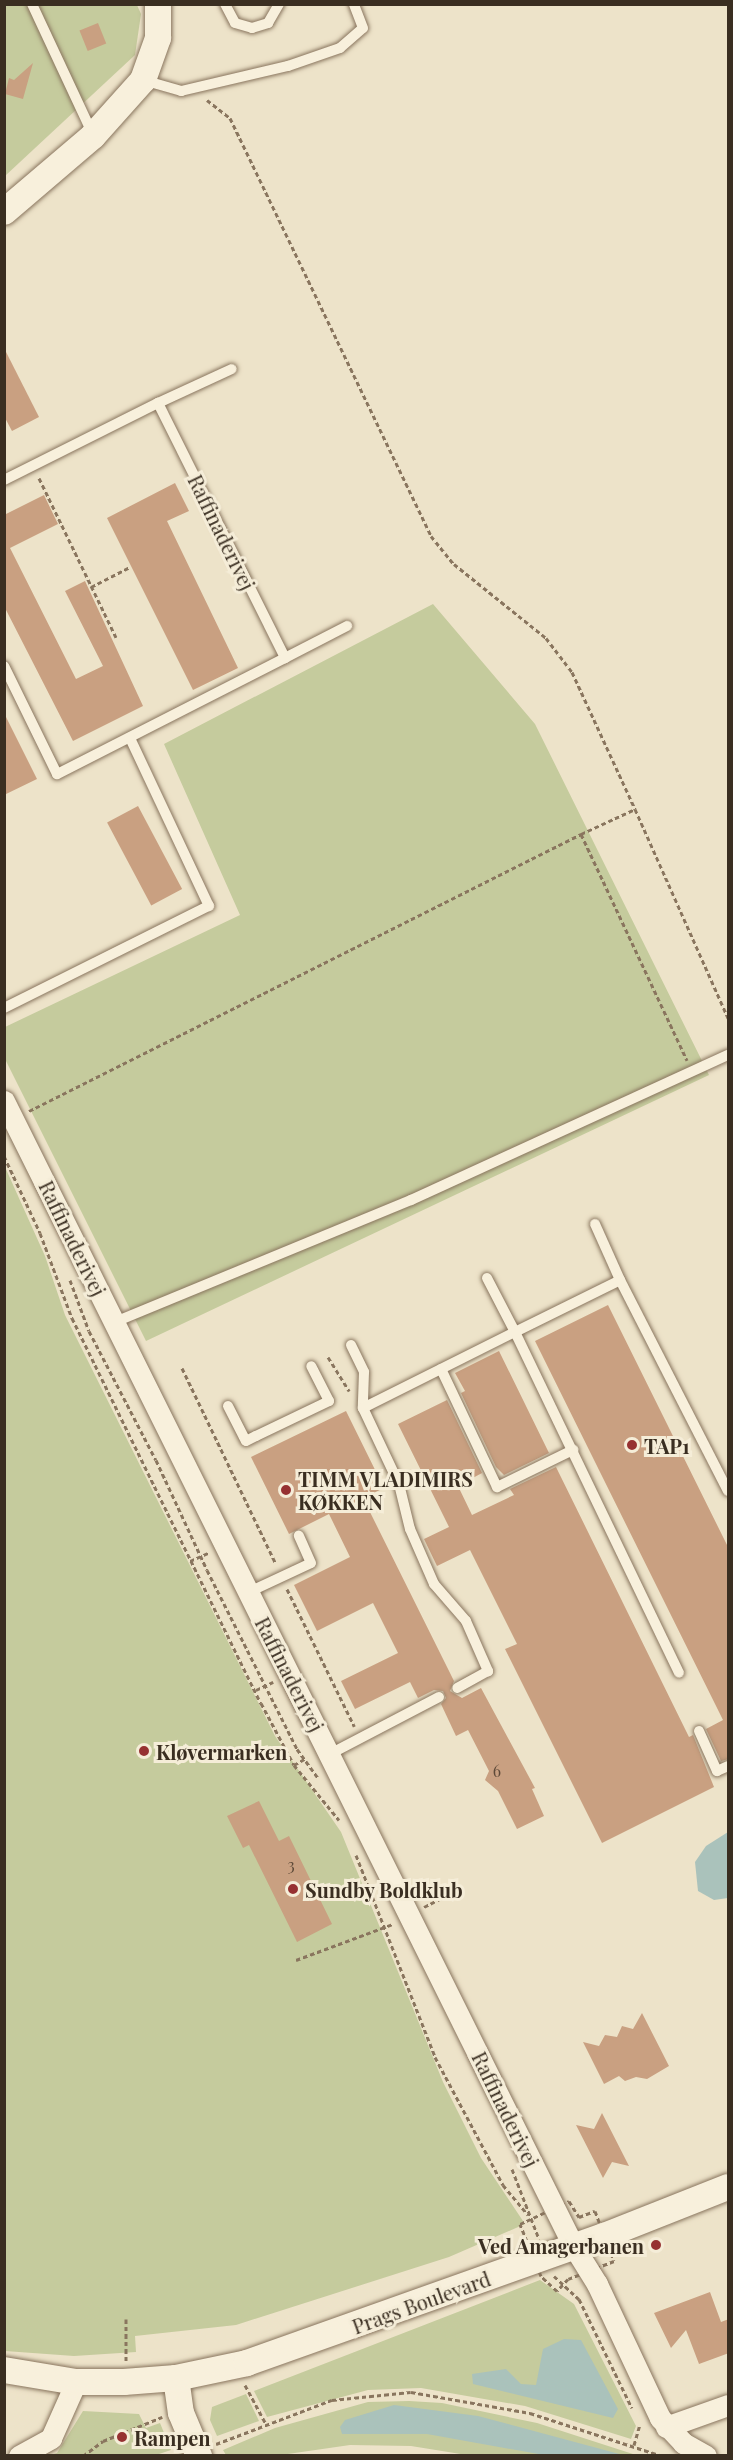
<!DOCTYPE html>
<meta charset="utf-8">
<style>
body{margin:0}
#map{position:relative;width:733px;height:2460px;overflow:hidden;background:#ede3c9;font-family:"Playfair Display",serif}
div>[style]{position:absolute}
.green>*{inset:0;background:#c5cb9d}
.water>*{inset:0;background:#aac2bb}
.building>*{inset:0;background:#c9a081;transform-origin:0 0}
.path>*{height:3px;margin-top:-1.5px;transform-origin:0;background:repeating-linear-gradient(90deg,#89755e 0 4.5px,transparent 0 7.5px)}
.roads{filter:drop-shadow(0 0 2px #89755e) drop-shadow(0 0 2px #89755e)}
.service>*{height:10px;margin:-5px;padding:0 5px;transform-origin:5px;border-radius:5px;background:#f8f0dc}
.minor>*{height:21px;margin:-10.5px;padding:0 10.5px;transform-origin:10.5px;border-radius:10.5px;background:#f8f0dc}
.tertiary>*{height:26px;margin:-13px;padding:0 13px;transform-origin:13px;border-radius:13px;background:#f8f0dc}
.dots>*{width:16px;height:16px;translate:-50% -50%;box-sizing:border-box;border:3px solid #f5edd8;border-radius:50%}
span{translate:-50% -50%;white-space:nowrap;text-align:center;line-height:1.15;-webkit-text-stroke:6px #f5edd8;paint-order:stroke}
.number-label{font-size:16px;color:#5e4a39}
.number-label span{-webkit-text-stroke-width:0}
.street-label{font-size:20px;color:#3a2e21}
.poi-label{font-size:20px;color:#3a2e21;font-weight:700}
.left{translate:0 -50%;text-align:left}
.right{translate:-100% -50%;text-align:right}
.frame{position:absolute;inset:0;border:6px solid #3a2e21;pointer-events:none}
</style>
<div id="map">
<div class="green">
<div style="clip-path:polygon(5px 5px,137px 5px,141px 14px,135px 55px,5px 176px)"></div>
<div style="clip-path:polygon(433px 604px,535px 724px,709px 1075px,146px 1341px,5px 1059px,5px 1027px,240px 915px,164px 744px)"></div>
<div style="clip-path:polygon(5px 1167px,45px 1256px,65px 1315px,275px 1736px,341px 1832px,443px 2082px,481px 2158px,525px 2224px,449px 2257px,236px 2325px,135px 2336px,136px 2352px,74px 2356px,5px 2351px)"></div>
<div style="clip-path:polygon(540px 2280px,574px 2304px,636px 2426px,631px 2439px,525px 2406px,421px 2388px,368px 2390px,267px 2417px,254px 2391px)"></div>
<div style="clip-path:polygon(246px 2394px,259px 2421px,217px 2436px,210px 2420px,212px 2407px)"></div>
<div style="clip-path:polygon(409px 2401px,442px 2403px,537px 2423px,636px 2455px,473px 2456px,411px 2446px,350px 2445px,274px 2456px,226px 2455px,223px 2450px,275px 2428px,368px 2402px)"></div>
<div style="clip-path:polygon(83px 2411px,139px 2414px,146px 2428px,160px 2423px,171px 2450px,156px 2455px,50px 2455px,57px 2453px)"></div>
</div>
<div class="water">
<div style="clip-path:polygon(728px 1832px,728px 1898px,714px 1900px,698px 1891px,695px 1862px,706px 1846px)"></div>
<div style="clip-path:polygon(564px 2339px,581px 2340px,618px 2409px,613px 2418px,473px 2384px,472px 2374px,506px 2369px,521px 2384px,536px 2385px,543px 2349px)"></div>
<div style="clip-path:polygon(394px 2405px,478px 2416px,623px 2455px,544px 2455px,427px 2434px,342px 2434px,340px 2427px,345px 2420px)"></div>
</div>
<div class="building">
<div style="left:98px;top:23px;width:22px;height:20px;rotate:68deg"></div>
<div style="clip-path:polygon(33px 63px,23px 99px,5px 94px,9px 78px,14px 80px)"></div>
<div style="clip-path:polygon(4px 348px,39px 417px,12px 431px,4px 416px)"></div>
<div style="clip-path:polygon(175px 483px,189px 511px,167px 521px,238px 668px,193px 690px,107px 518px)"></div>
<div style="clip-path:polygon(44px 495px,58px 524px,10px 548px,76px 679px,103px 666px,65px 591px,85px 581px,143px 706px,73px 741px,4px 606px,4px 515px)"></div>
<div style="clip-path:polygon(4px 713px,37px 779px,4px 795px)"></div>
<div style="left:138px;top:806px;width:94px;height:35px;rotate:62deg"></div>
<div style="clip-path:polygon(608px 1305px,729px 1549px,729px 1759px,721px 1761px,706px 1729px,723px 1720px,535px 1341px)"></div>
<div style="clip-path:polygon(499px 1351px,549px 1453px,504px 1475px,496px 1467px,461px 1393px,465px 1391px,455px 1373px)"></div>
<div style="clip-path:polygon(447px 1400px,482px 1473px,458px 1486px,472px 1515px,514px 1495px,510px 1489px,556px 1467px,689px 1737px,693px 1735px,714px 1787px,602px 1843px,505px 1649px,517px 1644px,470px 1550px,437px 1566px,424px 1539px,449px 1527px,398px 1424px)"></div>
<div style="clip-path:polygon(346px 1411px,384px 1488px,363px 1498px,454px 1681px,450px 1691px,462px 1698px,481px 1688px,535px 1788px,532px 1789px,544px 1816px,517px 1829px,498px 1791px,485px 1780px,489px 1771px,468px 1730px,456px 1736px,441px 1704px,446px 1698px,443px 1691px,434px 1690px,418px 1698px,410px 1682px,355px 1709px,341px 1681px,398px 1653px,373px 1603px,317px 1631px,294px 1585px,350px 1557px,329px 1514px,289px 1534px,251px 1457px)"></div>
<div style="clip-path:polygon(259px 1801px,279px 1841px,289px 1836px,332px 1924px,297px 1942px,249px 1845px,243px 1848px,227px 1816px)"></div>
<div style="clip-path:polygon(642px 2013px,669px 2066px,647px 2079px,636px 2077px,625px 2081px,619px 2076px,604px 2084px,583px 2042px,599px 2046px,605px 2035px,617px 2037px,622px 2026px,633px 2029px)"></div>
<div style="clip-path:polygon(602px 2113px,629px 2166px,612px 2162px,603px 2178px,576px 2125px,594px 2129px)"></div>
<div style="clip-path:polygon(710px 2292px,721px 2322px,729px 2319px,729px 2353px,699px 2364px,686px 2330px,671px 2348px,654px 2313px)"></div>
</div>
<div class="path">
<div style="left:207px;top:100px;width:29px;rotate:38deg"></div>
<div style="left:230px;top:118px;width:464px;rotate:64.3deg"></div>
<div style="left:431px;top:536px;width:36px;rotate:51deg"></div>
<div style="left:454px;top:564px;width:118px;rotate:38.8deg"></div>
<div style="left:546px;top:638px;width:43px;rotate:52.6deg"></div>
<div style="left:572px;top:672px;width:151px;rotate:65.3deg"></div>
<div style="left:39px;top:478px;width:177px;rotate:64.2deg"></div>
<div style="left:91px;top:587px;width:44px;rotate:-27.1deg"></div>
<div style="left:581px;top:834px;width:60px;rotate:-24.8deg"></div>
<div style="left:635px;top:809px;width:229px;rotate:66deg"></div>
<div style="left:29px;top:1111px;width:618px;rotate:-26.65deg"></div>
<div style="left:581px;top:834px;width:250px;rotate:64.9deg"></div>
<div style="left:4px;top:1156px;width:85px;rotate:64.9deg"></div>
<div style="left:40px;top:1233px;width:91px;rotate:69.4deg"></div>
<div style="left:72px;top:1318px;width:429px;rotate:63.9deg"></div>
<div style="left:261px;top:1703px;width:70px;rotate:62deg"></div>
<div style="left:294px;top:1765px;width:71px;rotate:50.7deg"></div>
<div style="left:70px;top:1280px;width:54px;rotate:69.6deg"></div>
<div style="left:89px;top:1331px;width:145px;rotate:62.6deg"></div>
<div style="left:156px;top:1460px;width:121px;rotate:65.1deg"></div>
<div style="left:207px;top:1570px;width:200px;rotate:63.3deg"></div>
<div style="left:297px;top:1749px;width:36px;rotate:54deg"></div>
<div style="left:328px;top:1357px;width:40px;rotate:58deg"></div>
<div style="left:182px;top:1368px;width:217px;rotate:64.4deg"></div>
<div style="left:190px;top:1561px;width:20px;rotate:-24deg"></div>
<div style="left:287px;top:1589px;width:153px;rotate:63.9deg"></div>
<div style="left:256px;top:1690px;width:19px;rotate:-25deg"></div>
<div style="left:294px;top:1765px;width:14px;rotate:-30deg"></div>
<div style="left:356px;top:1855px;width:217px;rotate:68.6deg"></div>
<div style="left:435px;top:2057px;width:145px;rotate:62deg"></div>
<div style="left:503px;top:2185px;width:39px;rotate:50deg"></div>
<div style="left:424px;top:1907px;width:20px;rotate:-27deg"></div>
<div style="left:442px;top:1898px;width:16px;rotate:-55deg"></div>
<div style="left:296px;top:1960px;width:103px;rotate:-20.4deg"></div>
<div style="left:512px;top:2169px;width:75px;rotate:68.9deg"></div>
<div style="left:569px;top:2201px;width:19px;rotate:58deg"></div>
<div style="left:579px;top:2217px;width:17px;rotate:-21deg"></div>
<div style="left:595px;top:2211px;width:53px;rotate:69.2deg"></div>
<div style="left:614px;top:2261px;width:49px;rotate:158.6deg"></div>
<div style="left:568px;top:2279px;width:16px;rotate:133deg"></div>
<div style="left:557px;top:2291px;width:22px;rotate:-137deg"></div>
<div style="left:541px;top:2276px;width:56px;rotate:-112deg"></div>
<div style="left:520px;top:2224px;width:54px;rotate:-25.1deg"></div>
<div style="left:554px;top:2276px;width:34px;rotate:43deg"></div>
<div style="left:579px;top:2299px;width:121px;rotate:64.1deg"></div>
<div style="left:126px;top:2319px;width:43px;rotate:90deg"></div>
<div style="left:245px;top:2385px;width:44px;rotate:61.7deg"></div>
<div style="left:216px;top:2444px;width:124px;rotate:-20.8deg"></div>
<div style="left:332px;top:2400px;width:79px;rotate:-5.8deg"></div>
<div style="left:411px;top:2392px;width:121px;rotate:10deg"></div>
<div style="left:530px;top:2413px;width:139px;rotate:18deg"></div>
<div style="left:634px;top:2445px;width:22px;rotate:-74deg"></div>
<div style="left:83px;top:2456px;width:25px;rotate:-37deg"></div>
<div style="left:103px;top:2441px;width:64px;rotate:-22.1deg"></div>
</div>
<div class="roads">
<div class="service">
<div style="left:32px;top:4px;width:145px;rotate:65deg"></div>
<div style="left:225px;top:4px;width:21px;rotate:62deg"></div>
<div style="left:235px;top:23px;width:18px;rotate:16deg"></div>
<div style="left:252px;top:28px;width:17px;rotate:-17deg"></div>
<div style="left:268px;top:23px;width:22px;rotate:-60deg"></div>
<div style="left:143px;top:80px;width:40px;rotate:16deg"></div>
<div style="left:181px;top:91px;width:110px;rotate:-13.2deg"></div>
<div style="left:288px;top:66px;width:55px;rotate:-19.1deg"></div>
<div style="left:340px;top:48px;width:30px;rotate:-41deg"></div>
<div style="left:363px;top:28px;width:26px;rotate:-111deg"></div>
<div style="left:158px;top:403px;width:81px;rotate:-24.7deg"></div>
<div style="left:4px;top:480px;width:172px;rotate:-26.6deg"></div>
<div style="left:158px;top:403px;width:285px;rotate:63.5deg"></div>
<div style="left:285px;top:658px;width:256px;rotate:153deg"></div>
<div style="left:57px;top:774px;width:120px;rotate:-116.1deg"></div>
<div style="left:285px;top:658px;width:70px;rotate:-27.3deg"></div>
<div style="left:4px;top:1008px;width:229px;rotate:-26.5deg"></div>
<div style="left:209px;top:906px;width:186px;rotate:-115.2deg"></div>
<div style="left:595px;top:1224px;width:61px;rotate:65.9deg"></div>
<div style="left:487px;top:1278px;width:61px;rotate:62.6deg"></div>
<div style="left:515px;top:1332px;width:117px;rotate:-26.3deg"></div>
<div style="left:620px;top:1280px;width:237px;rotate:62.9deg"></div>
<div style="left:115px;top:1322px;width:320px;rotate:-22.4deg"></div>
<div style="left:411px;top:1200px;width:349px;rotate:-24.6deg"></div>
<div style="left:351px;top:1345px;width:30px;rotate:64deg"></div>
<div style="left:364px;top:1372px;width:36px;rotate:92deg"></div>
<div style="left:363px;top:1408px;width:84px;rotate:64.7deg"></div>
<div style="left:399px;top:1484px;width:46px;rotate:76.3deg"></div>
<div style="left:410px;top:1529px;width:60px;rotate:66.4deg"></div>
<div style="left:434px;top:1584px;width:49px;rotate:49.1deg"></div>
<div style="left:466px;top:1621px;width:55px;rotate:66.3deg"></div>
<div style="left:488px;top:1671px;width:35px;rotate:151deg"></div>
<div style="left:441px;top:1369px;width:131px;rotate:64.6deg"></div>
<div style="left:497px;top:1487px;width:85px;rotate:-26deg"></div>
<div style="left:228px;top:1406px;width:39px;rotate:63deg"></div>
<div style="left:246px;top:1441px;width:11px;rotate:-27deg"></div>
<div style="left:256px;top:1436px;width:81px;rotate:-25.6deg"></div>
<div style="left:329px;top:1401px;width:39px;rotate:-117deg"></div>
<div style="left:363px;top:1408px;width:170px;rotate:-26.6deg"></div>
<div style="left:515px;top:1332px;width:378px;rotate:64.3deg"></div>
<div style="left:249px;top:1592px;width:68px;rotate:-25.1deg"></div>
<div style="left:311px;top:1563px;width:30px;rotate:-114deg"></div>
<div style="left:699px;top:1731px;width:44px;rotate:65.8deg"></div>
<div style="left:717px;top:1771px;width:12px;rotate:-24deg"></div>
<div style="left:330px;top:1754px;width:123px;rotate:-27.6deg"></div>
</div>
<div class="minor">
<div style="left:4px;top:1101px;width:1280px;rotate:63.56deg"></div>
<div style="left:574px;top:2247px;width:44px;rotate:58.1deg"></div>
<div style="left:597px;top:2284px;width:148px;rotate:64.8deg"></div>
<div style="left:660px;top:2418px;width:34px;rotate:47deg"></div>
<div style="left:683px;top:2443px;width:26px;rotate:29deg"></div>
<div style="left:666px;top:2427px;width:66px;rotate:-19.5deg"></div>
<div style="left:19px;top:2456px;width:37px;rotate:-29deg"></div>
<div style="left:51px;top:2438px;width:61px;rotate:-65.9deg"></div>
</div>
<div class="tertiary">
<div style="left:4px;top:212px;width:117px;rotate:-40.5deg"></div>
<div style="left:93px;top:136px;width:75px;rotate:-48.2deg"></div>
<div style="left:143px;top:80px;width:45px;rotate:-70.3deg"></div>
<div style="left:158px;top:38px;width:34px;rotate:-90deg"></div>
<div style="left:4px;top:2370px;width:73px;rotate:9.5deg"></div>
<div style="left:76px;top:2382px;width:48px"></div>
<div style="left:124px;top:2382px;width:52px;rotate:-4.4deg"></div>
<div style="left:176px;top:2378px;width:73px;rotate:-11.9deg"></div>
<div style="left:247px;top:2363px;width:379px;rotate:-19.6deg"></div>
<div style="left:604px;top:2236px;width:133px;rotate:-21.6deg"></div>
<div style="left:176px;top:2378px;width:35px;rotate:82deg"></div>
<div style="left:181px;top:2413px;width:47px;rotate:67.3deg"></div>
</div>
</div>
<div class="dots">
<div style="left:632px;top:1445px;background:#963131"></div>
<div style="left:286px;top:1490px;background:#963131"></div>
<div style="left:144px;top:1751px;background:#963131"></div>
<div style="left:293px;top:1889px;background:#963131"></div>
<div style="left:656px;top:2245px;background:#963131"></div>
<div style="left:122px;top:2437px;background:#963131"></div>
</div>
<div class="number-label">
<span style="left:497px;top:1771px">6</span>
<span style="left:291px;top:1865px">3</span>
</div>
<div class="street-label">
<span style="left:222px;top:532px;rotate:64deg">Raffinaderivej</span>
<span style="left:73px;top:1238px;rotate:64deg">Raffinaderivej</span>
<span style="left:290px;top:1674px;rotate:63deg">Raffinaderivej</span>
<span style="left:506px;top:2109px;rotate:64deg">Raffinaderivej</span>
<span style="left:421px;top:2302px;rotate:-20deg">Prags Boulevard</span>
</div>
<div class="poi-label">
<span class="left" style="left:644px;top:1445px">TAP1</span>
<span class="left" style="left:298px;top:1490px">TIMM VLADIMIRS<br>KØKKEN</span>
<span class="left" style="left:156px;top:1751px">Kløvermarken</span>
<span class="left" style="left:305px;top:1889px">Sundby Boldklub</span>
<span class="right" style="left:644px;top:2245px">Ved Amagerbanen</span>
<span class="left" style="left:134px;top:2437px">Rampen</span>
</div>
<div class="frame"></div>
</div>
